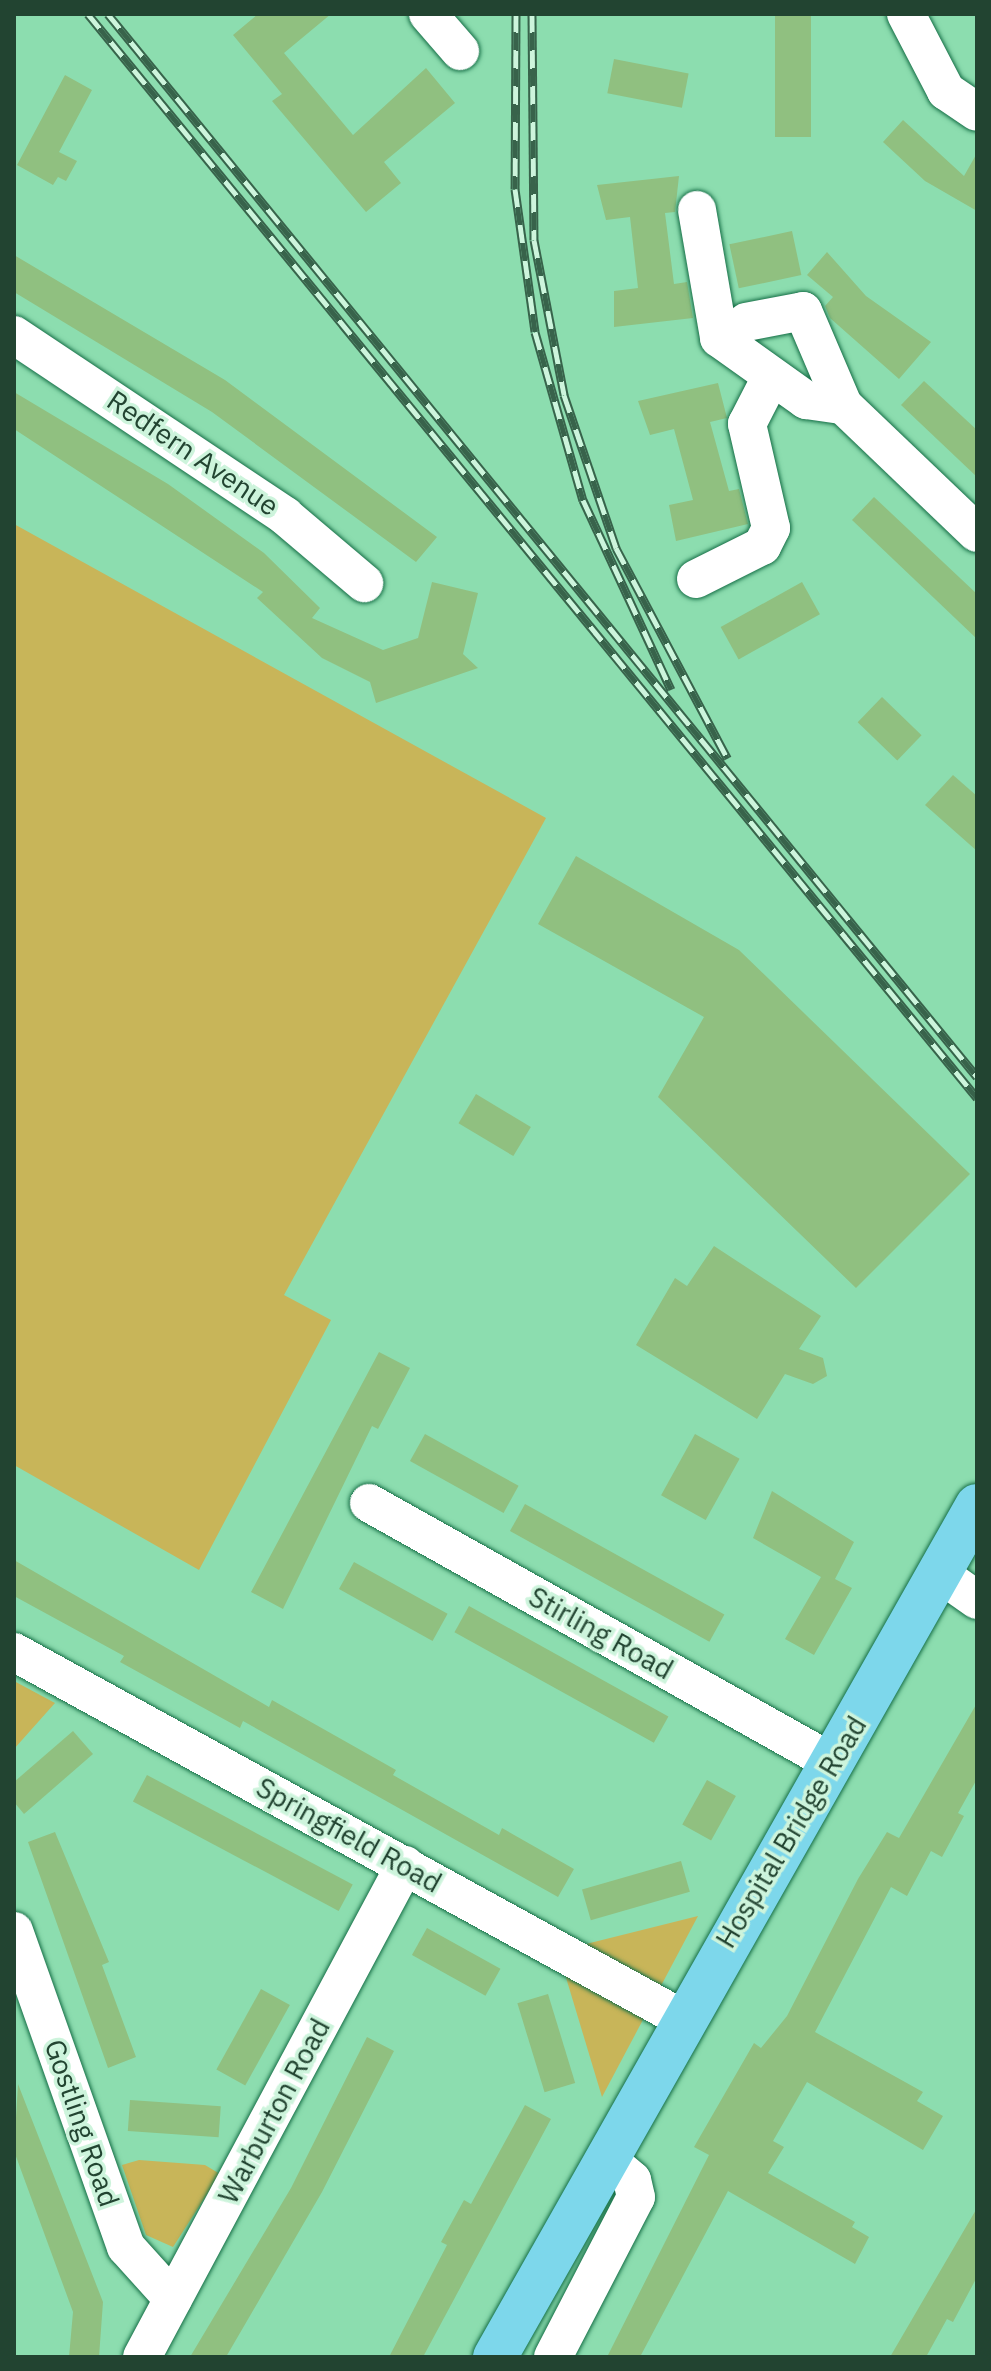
<!DOCTYPE html>
<style>
body{margin:0}
#map{position:relative;width:991px;height:2371px;overflow:hidden;background:#8cddaf;font-family:"IBM Plex Sans",sans-serif}
div>[style]{position:absolute}
.green>*{inset:0;background:#c8b559}
.building>*{inset:0;background:#90c080;transform-origin:0 0}
.roads{filter:drop-shadow(0 0 2px #156e46) drop-shadow(0 0 2px #156e46)}
.minor>*{height:38px;margin:-19px;padding:0 19px;transform-origin:19px;border-radius:19px;background:#fff}
.major>*{height:44px;margin:-22px;padding:0 22px;transform-origin:22px;border-radius:22px;background:#7dd7eb}
.rail>*{height:9px;margin-top:-4.5px;transform-origin:0;background:repeating-linear-gradient(90deg,#cdf4dc 0 18px,#38634b 0 36px);box-sizing:border-box;border-block:2px solid #38634b}
span{translate:-50% -50%;white-space:nowrap;text-align:center;line-height:1.15;-webkit-text-stroke:7px #cdf4dc;paint-order:stroke}
.street-label{font-size:28px;color:#224431}
.frame{position:absolute;inset:0;border:16px solid #224431;pointer-events:none}
</style>
<div id="map">
<div class="green">
<div style="clip-path:polygon(14px 524px,546px 818px,284px 1295px,331px 1320px,199px 1570px,14px 1465px)"></div>
<div style="clip-path:polygon(14px 1681px,55px 1703px,14px 1749px)"></div>
<div style="clip-path:polygon(698px 1916px,602px 2097px,558px 1951px)"></div>
<div style="clip-path:polygon(139px 2160px,205px 2165px,220px 2174px,173px 2247px,146px 2235px,122px 2165px)"></div>
</div>
<div class="building">
<div style="clip-path:polygon(258px 14px,331px 14px,284px 53px,353px 135px,426px 68px,455px 103px,384px 162px,401px 183px,366px 212px,272px 101px,282px 94px,233px 35px)"></div>
<div style="left:775px;top:14px;width:36px;height:123px"></div>
<div style="left:614px;top:59px;width:76px;height:35px;rotate:11deg"></div>
<div style="clip-path:polygon(65px 75px,92px 90px,59px 152px,77px 161px,66px 181px,58px 177px,53px 185px,17px 165px)"></div>
<div style="clip-path:polygon(903px 120px,964px 176px,977px 153px,977px 211px,925px 181px,883px 142px)"></div>
<div style="clip-path:polygon(679px 176px,675px 212px,665px 213px,674px 284px,687px 282px,693px 318px,614px 327px,614px 291px,638px 288px,630px 217px,606px 220px,597px 185px)"></div>
<div style="left:792px;top:231px;width:45px;height:64px;rotate:78deg"></div>
<div style="clip-path:polygon(827px 252px,866px 296px,931px 342px,899px 379px,830px 318px,825px 306px,833px 297px,807px 275px)"></div>
<div style="clip-path:polygon(14px 255px,225px 380px,437px 537px,416px 562px,212px 412px,14px 292px)"></div>
<div style="clip-path:polygon(924px 381px,977px 430px,977px 477px,901px 405px)"></div>
<div style="clip-path:polygon(718px 383px,727px 418px,710px 422px,729px 491px,739px 489px,748px 524px,676px 541px,669px 505px,693px 500px,674px 429px,650px 435px,638px 401px)"></div>
<div style="clip-path:polygon(14px 392px,168px 484px,264px 553px,320px 608px,312px 618px,383px 650px,418px 638px,432px 582px,478px 593px,463px 654px,478px 668px,376px 703px,370px 682px,322px 658px,257px 598px,263px 592px,14px 429px)"></div>
<div style="clip-path:polygon(874px 497px,977px 594px,977px 639px,852px 520px)"></div>
<div style="left:802px;top:582px;width:37px;height:93px;rotate:61deg"></div>
<div style="left:882px;top:697px;width:55px;height:35px;rotate:44deg"></div>
<div style="clip-path:polygon(953px 775px,977px 796px,977px 851px,925px 805px)"></div>
<div style="clip-path:polygon(576px 856px,739px 950px,970px 1174px,856px 1288px,658px 1097px,704px 1017px,538px 924px)"></div>
<div style="left:476px;top:1094px;width:64px;height:34px;rotate:31deg"></div>
<div style="clip-path:polygon(714px 1246px,821px 1316px,799px 1349px,823px 1358px,827px 1376px,813px 1384px,785px 1374px,757px 1419px,636px 1345px,675px 1278px,687px 1286px)"></div>
<div style="clip-path:polygon(379px 1352px,410px 1368px,378px 1429px,372px 1426px,283px 1609px,251px 1592px)"></div>
<div style="left:425px;top:1434px;width:107px;height:31px;rotate:29deg"></div>
<div style="left:695px;top:1434px;width:51px;height:70px;rotate:29deg"></div>
<div style="clip-path:polygon(772px 1491px,854px 1542px,835px 1579px,852px 1588px,814px 1655px,785px 1639px,821px 1577px,753px 1538px)"></div>
<div style="left:525px;top:1504px;width:228px;height:31px;rotate:29deg"></div>
<div style="clip-path:polygon(14px 1560px,269px 1707px,272px 1700px,396px 1770px,393px 1775px,499px 1835px,502px 1828px,574px 1869px,558px 1897px,243px 1721px,240px 1728px,120px 1662px,124px 1656px,14px 1596px)"></div>
<div style="left:354px;top:1562px;width:107px;height:31px;rotate:29deg"></div>
<div style="left:469px;top:1606px;width:228px;height:30px;rotate:29deg"></div>
<div style="clip-path:polygon(977px 1703px,977px 1779px,958px 1813px,964px 1816px,942px 1857px,931px 1851px,907px 1896px,891px 1887px,815px 2032px,923px 2092px,917px 2101px,943px 2116px,923px 2150px,807px 2082px,773px 2141px,784px 2147px,768px 2173px,855px 2222px,852px 2227px,869px 2237px,855px 2264px,728px 2191px,640px 2357px,607px 2357px,709px 2155px,694px 2147px,754px 2043px,761px 2048px,787px 2016px,858px 1879px,887px 1832px,899px 1838px)"></div>
<div style="clip-path:polygon(73px 1731px,93px 1754px,24px 1814px,14px 1802px,14px 1782px)"></div>
<div style="left:147px;top:1775px;width:233px;height:30px;rotate:28deg"></div>
<div style="left:707px;top:1780px;width:33px;height:51px;rotate:29deg"></div>
<div style="clip-path:polygon(55px 1832px,109px 1962px,102px 1965px,136px 2057px,108px 2068px,28px 1842px)"></div>
<div style="left:681px;top:1861px;width:32px;height:103px;rotate:74deg"></div>
<div style="left:427px;top:1928px;width:84px;height:31px;rotate:29deg"></div>
<div style="left:261px;top:1989px;width:33px;height:92px;rotate:29deg"></div>
<div style="left:548px;top:1994px;width:93px;height:32px;rotate:73deg"></div>
<div style="clip-path:polygon(367px 2037px,394px 2051px,322px 2192px,226px 2357px,190px 2357px,291px 2188px)"></div>
<div style="clip-path:polygon(18px 2084px,103px 2302px,99px 2357px,69px 2357px,73px 2312px,14px 2151px)"></div>
<div style="left:130px;top:2100px;width:91px;height:31px;rotate:4deg"></div>
<div style="clip-path:polygon(525px 2105px,551px 2119px,423px 2357px,389px 2357px,447px 2245px,441px 2242px,464px 2200px,471px 2204px)"></div>
<div style="clip-path:polygon(977px 2208px,977px 2277px,953px 2322px,947px 2319px,926px 2357px,890px 2357px)"></div>
</div>
<div class="roads">
<div class="minor">
<div style="left:428px;top:14px;width:49px;rotate:49.1deg"></div>
<div style="left:906px;top:14px;width:87px;rotate:62.5deg"></div>
<div style="left:946px;top:91px;width:37px;rotate:34deg"></div>
<div style="left:697px;top:210px;width:130px;rotate:80.2deg"></div>
<div style="left:719px;top:338px;width:107px;rotate:35.5deg"></div>
<div style="left:806px;top:400px;width:37px;rotate:8deg"></div>
<div style="left:746px;top:322px;width:58px;rotate:-10.9deg"></div>
<div style="left:803px;top:311px;width:102px;rotate:66.9deg"></div>
<div style="left:843px;top:405px;width:185px;rotate:43.7deg"></div>
<div style="left:14px;top:335px;width:326px;rotate:33.7deg"></div>
<div style="left:285px;top:516px;width:104px;rotate:40.3deg"></div>
<div style="left:696px;top:579px;width:74px;rotate:-26.6deg"></div>
<div style="left:762px;top:546px;width:20px;rotate:-63deg"></div>
<div style="left:771px;top:528px;width:107px;rotate:-103deg"></div>
<div style="left:747px;top:424px;width:53px;rotate:-62.9deg"></div>
<div style="left:369px;top:1503px;width:532px;rotate:29.26deg"></div>
<div style="left:940px;top:1574px;width:45px;rotate:35.1deg"></div>
<div style="left:14px;top:1652px;width:763px;rotate:28.75deg"></div>
<div style="left:14px;top:1931px;width:335px;rotate:70.5deg"></div>
<div style="left:126px;top:2247px;width:70px;rotate:47.9deg"></div>
<div style="left:142px;top:2357px;width:558px;rotate:-61.87deg"></div>
<div style="left:553px;top:2357px;width:180px;rotate:-62.6deg"></div>
<div style="left:636px;top:2197px;width:17px;rotate:-103deg"></div>
<div style="left:632px;top:2180px;width:33px;rotate:-140deg"></div>
</div>
<div class="major">
<div style="left:495px;top:2357px;width:978px;rotate:-60.47deg"></div>
</div>
</div>
<div class="rail">
<div style="left:88px;top:14px;width:1402px;rotate:50.64deg"></div>
<div style="left:108px;top:14px;width:1373px;rotate:50.73deg"></div>
<div style="left:516px;top:14px;width:175px;rotate:90.3deg"></div>
<div style="left:515px;top:189px;width:144px;rotate:82deg"></div>
<div style="left:535px;top:332px;width:175px;rotate:74.1deg"></div>
<div style="left:583px;top:500px;width:209px;rotate:65.1deg"></div>
<div style="left:532px;top:14px;width:226px;rotate:89.5deg"></div>
<div style="left:534px;top:240px;width:158px;rotate:79deg"></div>
<div style="left:564px;top:395px;width:162px;rotate:71.2deg"></div>
<div style="left:616px;top:548px;width:238px;rotate:62.1deg"></div>
</div>
<div class="street-label">
<span style="left:193px;top:453px;rotate:34deg">Redfern Avenue</span>
<span style="left:601px;top:1633px;rotate:29deg">Stirling Road</span>
<span style="left:791px;top:1832px;rotate:-59deg">Hospital Bridge Road</span>
<span style="left:349px;top:1835px;rotate:29deg">Springfield Road</span>
<span style="left:274px;top:2111px;rotate:-62deg">Warburton Road</span>
<span style="left:82px;top:2123px;rotate:71deg">Gostling Road</span>
</div>
<div class="frame"></div>
</div>
